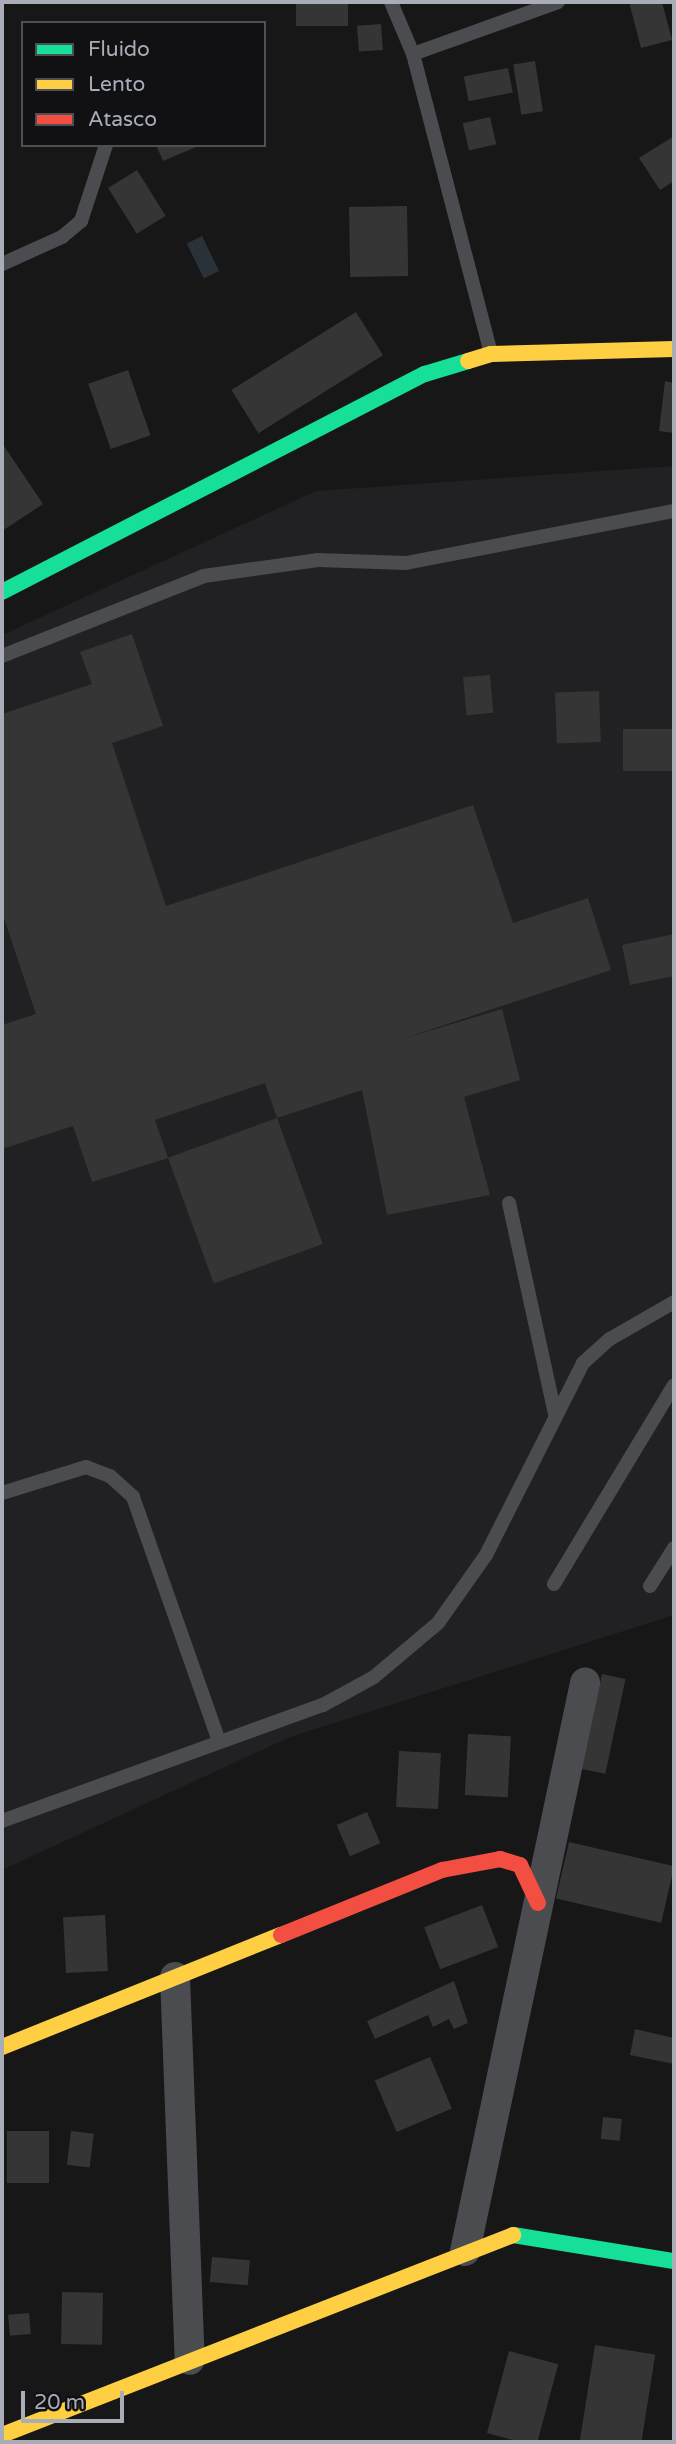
<!DOCTYPE html>
<style>
body{margin:0}
#map{position:relative;width:676px;height:2444px;overflow:hidden;background:#171717;font-family:"Varela Round",sans-serif}
div>[style]{position:absolute}
.built>*{inset:0;background:#212123}
.water>*{inset:0;background:#2a3239;transform-origin:0 0}
.building>*{inset:0;background:#353536;transform-origin:0 0}
.lane>*{height:14px;margin:-7px;padding:0 7px;transform-origin:7px;border-radius:7px;background:#4b4c50}
.street>*{height:30px;margin:-15px;padding:0 15px;transform-origin:15px;border-radius:15px;background:#4b4c50}
.fast>*{height:16px;margin:-8px;padding:0 8px;transform-origin:8px;border-radius:8px;background:#16e098}
.slow>*{height:16px;margin:-8px;padding:0 8px;transform-origin:8px;border-radius:8px;background:#ffcf43}
.jam>*{height:16px;margin:-8px;padding:0 8px;transform-origin:8px;border-radius:8px;background:#f24e42}
span{translate:-50% -50%;white-space:nowrap;text-align:center;line-height:1.15;-webkit-text-stroke:5px #111113;paint-order:stroke}
.frame{position:absolute;inset:0;border:4px solid #a8adb8;pointer-events:none}
.legend{position:absolute;left:21px;top:21px;width:245px;height:126px;box-sizing:border-box;background:#111113;border:2px solid #4d4f55;margin:0;padding:9px 12px;list-style:none;font-size:21px;color:#a8adb8}
.legend li{display:flex;align-items:center;gap:14px;height:35px}
.legend b{width:35px;border:2px solid #4d4f55}
.scale{position:absolute;left:21px;top:2391px;width:103px;height:32px;box-sizing:border-box;border:4px solid #a8adb8;border-top:0;padding-left:9px;font-size:21px;line-height:24px;white-space:nowrap;color:#a8adb8;-webkit-text-stroke:5px #111113;paint-order:stroke}
</style>
<div id="map">
<div class="built">
<div style="clip-path:polygon(674px 466px,674px 1615px,290px 1737px,2px 1870px,2px 635px,316px 491px)"></div>
</div>
<div class="water">
<div style="left:202px;top:236px;width:39px;height:17px;rotate:64deg"></div>
</div>
<div class="building">
<div style="left:296px;top:2px;width:52px;height:24px"></div>
<div style="clip-path:polygon(629px 2px,662px 2px,672px 40px,641px 48px)"></div>
<div style="left:381px;top:24px;width:26px;height:24px;rotate:86deg"></div>
<div style="left:535px;top:61px;width:51px;height:22px;rotate:81deg"></div>
<div style="left:508px;top:68px;width:25px;height:45px;rotate:79deg"></div>
<div style="left:490px;top:117px;width:28px;height:28px;rotate:77deg"></div>
<div style="clip-path:polygon(674px 136px,674px 181px,660px 190px,639px 158px)"></div>
<div style="clip-path:polygon(156px 145px,201px 145px,163px 161px)"></div>
<div style="left:137px;top:170px;width:54px;height:34px;rotate:58deg"></div>
<div style="left:407px;top:206px;width:70px;height:58px;rotate:89deg"></div>
<div style="left:356px;top:312px;width:51px;height:147px;rotate:58deg"></div>
<div style="left:128px;top:370px;width:69px;height:42px;rotate:71deg"></div>
<div style="clip-path:polygon(665px 381px,674px 383px,674px 433px,659px 431px)"></div>
<div style="clip-path:polygon(2px 443px,43px 504px,2px 531px)"></div>
<div style="clip-path:polygon(132px 634px,163px 726px,112px 743px,166px 906px,473px 805px,513px 923px,588px 898px,611px 970px,402px 1039px,502px 1009px,520px 1080px,464px 1097px,490px 1195px,387px 1215px,362px 1090px,277px 1118px,265px 1083px,155px 1120px,168px 1158px,92px 1182px,73px 1126px,2px 1149px,2px 1025px,36px 1014px,2px 912px,2px 714px,92px 684px,80px 652px)"></div>
<div style="left:490px;top:675px;width:38px;height:27px;rotate:85deg"></div>
<div style="left:599px;top:691px;width:51px;height:44px;rotate:88deg"></div>
<div style="left:674px;top:729px;width:42px;height:51px;rotate:90deg"></div>
<div style="clip-path:polygon(674px 934px,674px 976px,630px 985px,622px 945px)"></div>
<div style="left:277px;top:1118px;width:134px;height:116px;rotate:70deg"></div>
<div style="left:602px;top:1674px;width:24px;height:97px;rotate:12deg"></div>
<div style="left:468px;top:1734px;width:43px;height:61px;rotate:3deg"></div>
<div style="left:399px;top:1751px;width:42px;height:56px;rotate:3deg"></div>
<div style="left:367px;top:1812px;width:34px;height:33px;rotate:67deg"></div>
<div style="left:569px;top:1842px;width:108px;height:58px;rotate:13deg"></div>
<div style="left:482px;top:1905px;width:45px;height:62px;rotate:69deg"></div>
<div style="left:105px;top:1915px;width:56px;height:42px;rotate:87deg"></div>
<div style="clip-path:polygon(454px 1981px,468px 2023px,454px 2029px,449px 2019px,433px 2027px,428px 2015px,375px 2039px,367px 2021px)"></div>
<div style="clip-path:polygon(635px 2029px,674px 2038px,674px 2064px,630px 2055px)"></div>
<div style="left:430px;top:2057px;width:56px;height:60px;rotate:67deg"></div>
<div style="left:603px;top:2117px;width:19px;height:22px;rotate:6deg"></div>
<div style="left:49px;top:2131px;width:52px;height:42px;rotate:90deg"></div>
<div style="left:71px;top:2131px;width:23px;height:34px;rotate:7deg"></div>
<div style="left:212px;top:2257px;width:38px;height:25px;rotate:5deg"></div>
<div style="left:62px;top:2292px;width:41px;height:52px;rotate:1deg"></div>
<div style="left:29px;top:2313px;width:21px;height:21px;rotate:85deg"></div>
<div style="left:595px;top:2345px;width:61px;height:98px;rotate:9deg"></div>
<div style="left:509px;top:2351px;width:51px;height:85px;rotate:15deg"></div>
</div>
<div class="lane">
<div style="left:391px;top:2px;width:56px;rotate:67.1deg"></div>
<div style="left:413px;top:54px;width:309px;rotate:75.4deg"></div>
<div style="left:413px;top:54px;width:154px;rotate:-19.7deg"></div>
<div style="left:2px;top:264px;width:66px;rotate:-24.2deg"></div>
<div style="left:62px;top:237px;width:25px;rotate:-40deg"></div>
<div style="left:81px;top:221px;width:80px;rotate:-71.8deg"></div>
<div style="left:2px;top:656px;width:217px;rotate:-21.6deg"></div>
<div style="left:204px;top:576px;width:115px;rotate:-8deg"></div>
<div style="left:318px;top:560px;width:88px;rotate:2deg"></div>
<div style="left:406px;top:563px;width:273px;rotate:-11deg"></div>
<div style="left:509px;top:1203px;width:216px;rotate:77.7deg"></div>
<div style="left:2px;top:1493px;width:88px;rotate:-17.2deg"></div>
<div style="left:86px;top:1467px;width:26px;rotate:21deg"></div>
<div style="left:110px;top:1476px;width:31px;rotate:42deg"></div>
<div style="left:133px;top:1497px;width:259px;rotate:70.6deg"></div>
<div style="left:554px;top:1584px;width:232px;rotate:-58.9deg"></div>
<div style="left:650px;top:1586px;width:45px;rotate:-57.7deg"></div>
<div style="left:2px;top:1821px;width:341px;rotate:-19.9deg"></div>
<div style="left:323px;top:1705px;width:58px;rotate:-28.8deg"></div>
<div style="left:374px;top:1677px;width:84px;rotate:-40.2deg"></div>
<div style="left:438px;top:1623px;width:83px;rotate:-54.8deg"></div>
<div style="left:486px;top:1555px;width:215px;rotate:-63.2deg"></div>
<div style="left:583px;top:1363px;width:36px;rotate:-42deg"></div>
<div style="left:610px;top:1339px;width:74px;rotate:-30deg"></div>
</div>
<div class="street">
<div style="left:175px;top:1977px;width:383px;rotate:87.8deg"></div>
<div style="left:465px;top:2251px;width:581px;rotate:-78.07deg"></div>
</div>
<div class="fast">
<div style="left:2px;top:592px;width:476px;rotate:-27.3deg"></div>
<div style="left:425px;top:374px;width:45px;rotate:-16.8deg"></div>
<div style="left:513px;top:2235px;width:163px;rotate:9.2deg"></div>
</div>
<div class="slow">
<div style="left:468px;top:361px;width:24px;rotate:-17deg"></div>
<div style="left:491px;top:354px;width:183px;rotate:-1.6deg"></div>
<div style="left:2px;top:2047px;width:301px;rotate:-21.9deg"></div>
<div style="left:2px;top:2435px;width:549px;rotate:-21.37deg"></div>
</div>
<div class="jam">
<div style="left:281px;top:1935px;width:174px;rotate:-22deg"></div>
<div style="left:442px;top:1870px;width:59px;rotate:-10.7deg"></div>
<div style="left:500px;top:1859px;width:21px;rotate:17deg"></div>
<div style="left:520px;top:1865px;width:42px;rotate:64.7deg"></div>
</div>
<div class="frame"></div>
<ul class="legend">
<li><b style="height:9px;background:#16e098"></b>Fluido</li>
<li><b style="height:9px;background:#ffcf43"></b>Lento</li>
<li><b style="height:9px;background:#f24e42"></b>Atasco</li>
</ul>
<div class="scale">20 m</div>
</div>
